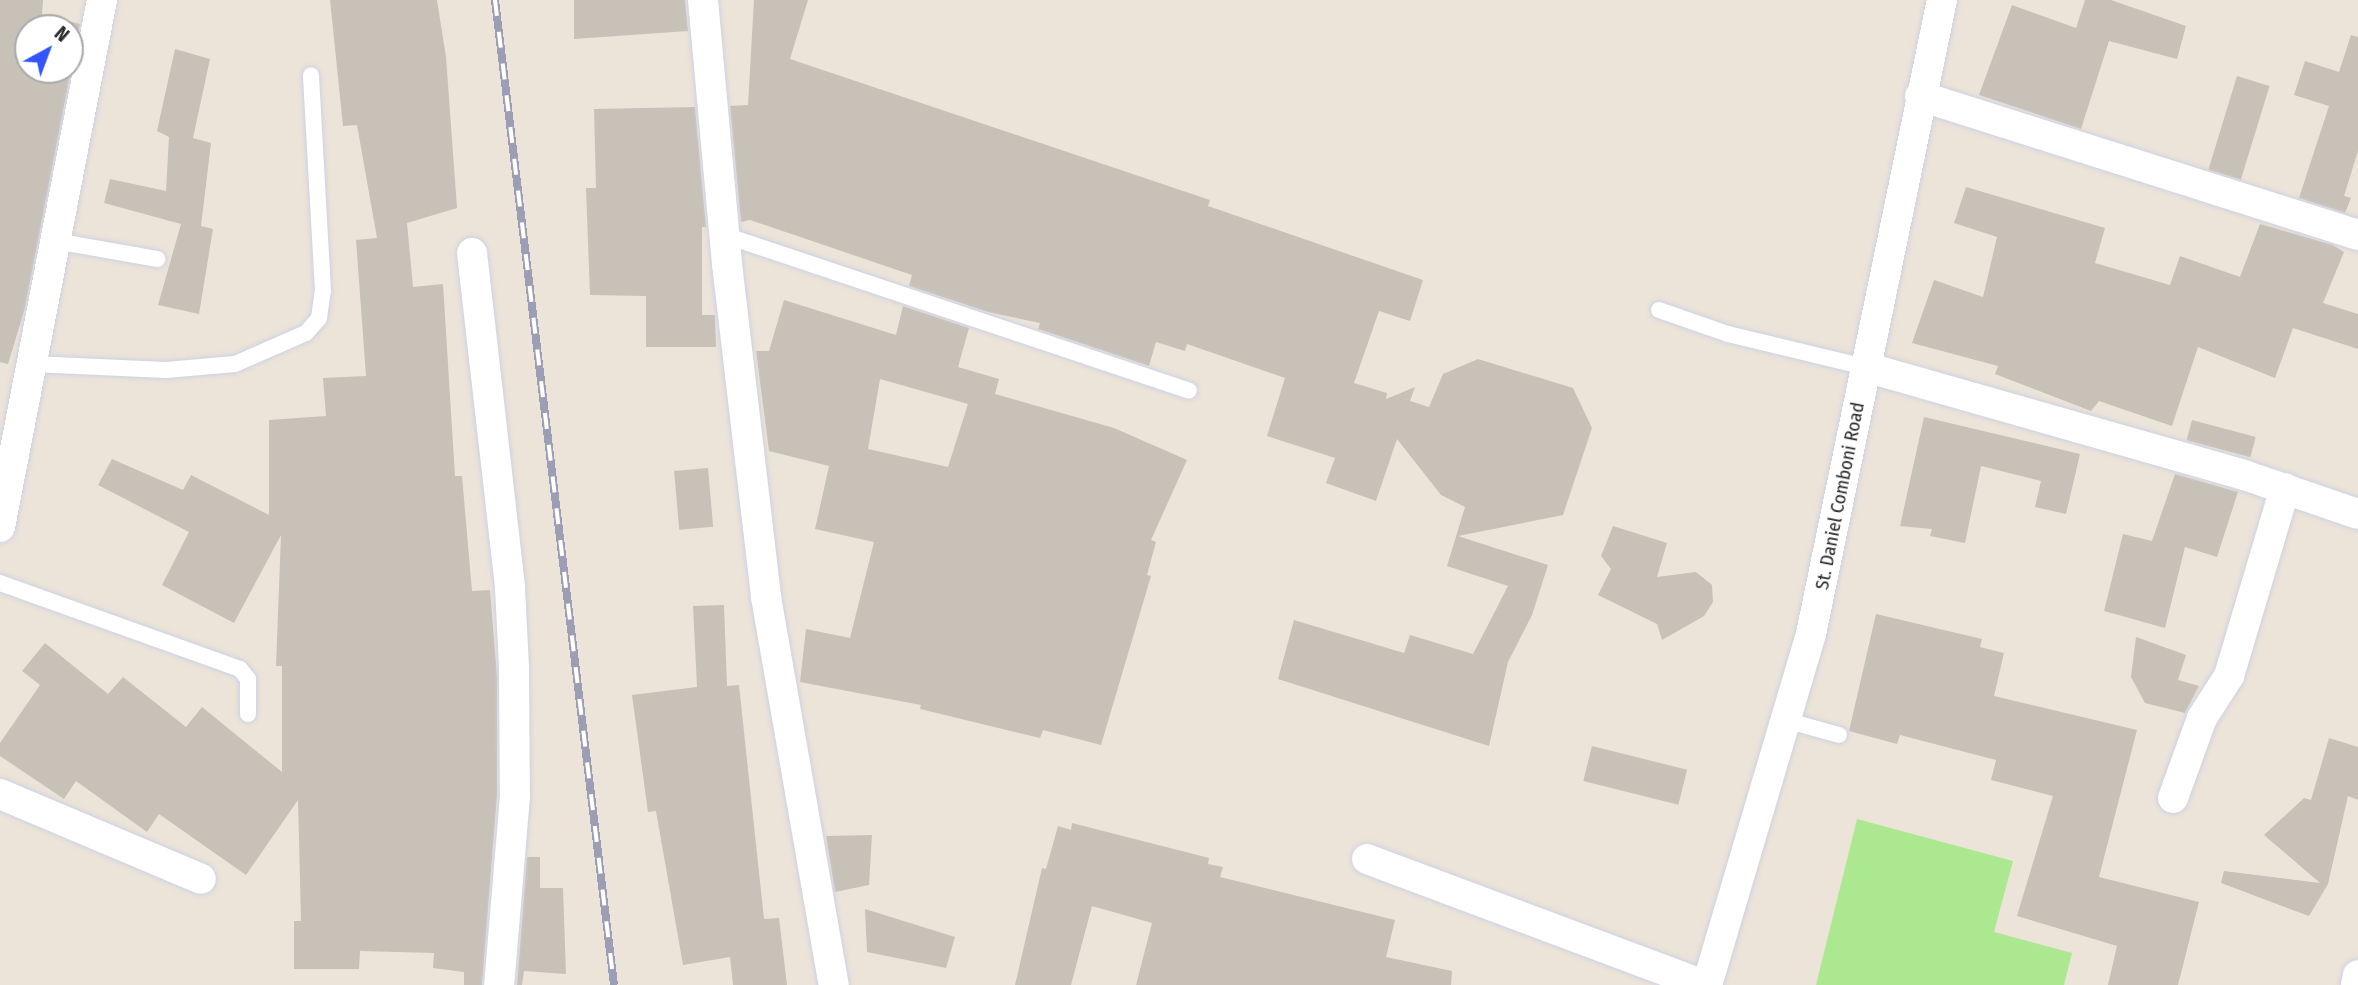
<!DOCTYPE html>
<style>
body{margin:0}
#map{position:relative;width:2358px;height:985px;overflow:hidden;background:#ece4d8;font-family:"Fira Sans Condensed",sans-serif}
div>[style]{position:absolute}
.green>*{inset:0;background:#ace890}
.building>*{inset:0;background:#c7c1b8;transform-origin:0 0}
.roads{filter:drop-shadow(0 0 2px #ced1e3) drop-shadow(0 0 2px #ced1e3)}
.service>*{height:16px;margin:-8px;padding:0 8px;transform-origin:8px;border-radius:8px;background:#fff}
.minor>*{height:30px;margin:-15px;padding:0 15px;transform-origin:15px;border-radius:15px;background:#fff}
.rail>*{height:8px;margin-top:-4px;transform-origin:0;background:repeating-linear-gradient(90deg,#fff 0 16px,#9b9eb5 0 32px);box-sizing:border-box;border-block:2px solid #9b9eb5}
span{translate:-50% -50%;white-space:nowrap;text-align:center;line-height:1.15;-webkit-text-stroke:5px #fff;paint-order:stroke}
.street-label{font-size:19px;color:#282828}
.north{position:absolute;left:14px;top:14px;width:70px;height:70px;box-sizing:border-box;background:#fff;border:2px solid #a9a9a9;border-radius:50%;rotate:41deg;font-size:19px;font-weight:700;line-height:28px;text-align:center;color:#282828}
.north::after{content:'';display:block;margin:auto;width:24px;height:32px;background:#3354ff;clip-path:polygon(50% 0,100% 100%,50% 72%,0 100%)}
</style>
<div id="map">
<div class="green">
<div style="clip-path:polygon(1857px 819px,2013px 861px,1994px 932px,2072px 953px,2064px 985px,1816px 985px)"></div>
</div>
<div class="building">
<div style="clip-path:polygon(evenodd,0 0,43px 0,42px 14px,80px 24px,25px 308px,8px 364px,0 362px,0 0,28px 28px,70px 28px,70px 70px,28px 70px,28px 28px)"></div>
<div style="clip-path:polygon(330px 0,437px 0,446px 57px,457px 208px,407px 223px,413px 287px,443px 284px,455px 476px,462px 476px,472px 591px,490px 590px,497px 677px,497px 795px,482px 985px,464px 985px,464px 972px,433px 968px,434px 953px,360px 951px,359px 969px,294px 969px,294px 921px,301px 921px,298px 800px,246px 875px,159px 814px,147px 832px,76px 781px,64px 799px,0 756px,0 743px,40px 685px,22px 671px,45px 643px,108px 694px,123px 677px,186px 727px,202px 707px,282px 772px,282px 666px,276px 666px,281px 535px,234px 623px,162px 585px,189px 532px,98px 485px,112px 459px,183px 490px,191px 475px,269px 515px,269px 420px,326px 416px,323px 378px,366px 376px,356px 240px,377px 238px,357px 125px,343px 126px)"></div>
<div style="clip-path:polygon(574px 0,685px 0,688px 31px,574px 39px)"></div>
<div style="clip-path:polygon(754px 0,808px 0,790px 59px,1210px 200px,1208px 206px,1423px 280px,1410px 321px,1379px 311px,1354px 383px,1387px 393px,1386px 399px,1415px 387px,1410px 401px,1429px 407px,1443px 374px,1478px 359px,1573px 388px,1592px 428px,1563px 515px,1458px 536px,1548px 565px,1532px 615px,1508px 662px,1489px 746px,1278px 679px,1294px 620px,1404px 653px,1410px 635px,1473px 654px,1508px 586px,1447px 566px,1465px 507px,1441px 495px,1397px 439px,1376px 501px,1326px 483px,1335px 458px,1267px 436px,1285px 378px,1187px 344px,1185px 351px,1156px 342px,1149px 366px,1038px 329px,1040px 323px,988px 312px,909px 286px,912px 275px,750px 220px,741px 222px,730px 106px,748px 105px)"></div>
<div style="clip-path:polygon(2085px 0,2111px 0,2186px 26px,2177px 59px,2109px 41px,2081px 129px,1979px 95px,2012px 5px,2076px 28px)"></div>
<div style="clip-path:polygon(2351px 35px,2358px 37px,2358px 151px,2344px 196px,2351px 198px,2345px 213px,2299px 198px,2329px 106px,2294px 95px,2305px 61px,2339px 72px)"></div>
<div style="clip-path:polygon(175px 49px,210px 59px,193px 138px,211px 143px,201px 226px,213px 229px,199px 314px,158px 305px,181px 224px,104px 203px,110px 179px,166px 191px,169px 137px,157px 131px)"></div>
<div style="left:2237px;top:76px;width:34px;height:98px;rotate:17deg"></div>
<div style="clip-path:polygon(695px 107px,706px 227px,702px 227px,702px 315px,715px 315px,716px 347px,646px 347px,646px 296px,590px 295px,586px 188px,596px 188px,594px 109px)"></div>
<div style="clip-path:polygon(1966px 187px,2105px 228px,2095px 263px,2170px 285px,2180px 256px,2240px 277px,2260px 224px,2333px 245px,2344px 252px,2323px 303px,2358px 314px,2358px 349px,2293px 328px,2275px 378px,2198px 347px,2172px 426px,2099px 401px,2091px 411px,1995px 374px,1998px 366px,1912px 343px,1934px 280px,1983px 297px,1997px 237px,1954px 223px)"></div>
<div style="clip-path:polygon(evenodd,784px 300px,896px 335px,903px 306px,969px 328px,958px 367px,999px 379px,995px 394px,1114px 428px,1187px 460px,1151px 540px,1156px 542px,1147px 575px,1151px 576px,1101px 745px,1043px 730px,1040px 738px,920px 709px,921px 705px,800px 682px,806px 629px,850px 638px,874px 542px,815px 529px,829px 466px,769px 451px,756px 351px,769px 351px,784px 300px,880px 379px,968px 404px,948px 467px,868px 449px,880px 379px)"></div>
<div style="clip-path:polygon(1924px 417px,2080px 454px,2066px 514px,2035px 507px,2041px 481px,1981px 466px,1965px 543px,1930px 536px,1932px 529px,1900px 526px)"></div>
<div style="left:2192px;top:420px;width:66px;height:21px;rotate:15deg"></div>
<div style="left:708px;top:468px;width:59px;height:34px;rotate:85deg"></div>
<div style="clip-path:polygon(2175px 474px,2238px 492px,2217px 557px,2185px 547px,2165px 628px,2104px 611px,2123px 534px,2152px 541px)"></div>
<div style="clip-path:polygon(1613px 526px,1667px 543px,1657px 577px,1696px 572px,1712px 585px,1713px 602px,1704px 616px,1662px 640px,1657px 624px,1598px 595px,1611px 569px,1601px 556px)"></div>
<div style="clip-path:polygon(724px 605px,727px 686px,739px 685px,764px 919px,779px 918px,787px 985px,733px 985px,730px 957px,683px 965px,656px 811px,648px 812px,632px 695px,697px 687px,693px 606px)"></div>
<div style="clip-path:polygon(1876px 614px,1982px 639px,1980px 647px,2004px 653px,1994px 696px,2137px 730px,2099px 877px,2199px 902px,2178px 985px,2108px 985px,2117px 946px,2017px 916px,2053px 796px,1991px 780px,1996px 760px,1900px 735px,1897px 744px,1849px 731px)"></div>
<div style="clip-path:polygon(2136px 637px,2186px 655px,2178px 680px,2199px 686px,2185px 713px,2145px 703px,2131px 677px)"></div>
<div style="clip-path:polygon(2329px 738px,2358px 747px,2358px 800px,2348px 796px,2328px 884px,2309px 916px,2221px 883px,2224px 871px,2320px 883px,2264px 835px,2304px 798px,2311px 800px)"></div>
<div style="left:1592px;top:746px;width:98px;height:36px;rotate:14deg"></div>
<div style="clip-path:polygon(1072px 823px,1209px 858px,1208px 864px,1223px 867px,1220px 877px,1395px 920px,1386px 957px,1452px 971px,1451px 985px,1136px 985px,1152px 923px,1092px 906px,1071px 985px,1015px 985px,1042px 868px,1046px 869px,1058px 826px,1071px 830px)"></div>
<div style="clip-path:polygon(872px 835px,869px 885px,835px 892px,826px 836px)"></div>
<div style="clip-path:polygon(527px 857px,540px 857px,540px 888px,563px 888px,566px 974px,524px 971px,522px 985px,517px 985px)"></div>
<div style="clip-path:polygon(865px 909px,955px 937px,946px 968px,867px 952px)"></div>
</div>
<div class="roads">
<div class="service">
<div style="left:727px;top:236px;width:487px;rotate:18.5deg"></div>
<div style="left:55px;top:241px;width:104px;rotate:10deg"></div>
<div style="left:1659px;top:310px;width:73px;rotate:19.2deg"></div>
<div style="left:1728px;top:334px;width:141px;rotate:13.5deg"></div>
<div style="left:32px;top:364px;width:134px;rotate:2.6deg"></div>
<div style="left:166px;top:370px;width:69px;rotate:-5deg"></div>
<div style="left:235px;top:364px;width:77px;rotate:-23.6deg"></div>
<div style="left:306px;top:333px;width:20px;rotate:-49deg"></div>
<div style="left:319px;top:318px;width:27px;rotate:-82deg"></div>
<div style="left:323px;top:291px;width:216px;rotate:-93.2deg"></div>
<div style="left:0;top:583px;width:255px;rotate:19.7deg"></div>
<div style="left:240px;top:669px;width:13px;rotate:51deg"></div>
<div style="left:248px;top:679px;width:35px;rotate:90deg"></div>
<div style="left:1785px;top:720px;width:56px;rotate:15.5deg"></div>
</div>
<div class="minor">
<div style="left:703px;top:0;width:265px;rotate:84.8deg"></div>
<div style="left:727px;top:264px;width:335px;rotate:83.3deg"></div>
<div style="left:766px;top:597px;width:394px;rotate:80.1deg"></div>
<div style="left:1920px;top:96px;width:460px;rotate:17.6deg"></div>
<div style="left:472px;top:253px;width:337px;rotate:83.5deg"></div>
<div style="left:510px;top:588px;width:80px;rotate:87.1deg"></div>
<div style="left:514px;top:668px;width:128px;rotate:89.6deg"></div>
<div style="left:515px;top:796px;width:190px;rotate:94.8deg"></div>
<div style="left:1865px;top:367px;width:394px;rotate:15.9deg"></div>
<div style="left:2244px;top:475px;width:120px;rotate:18.9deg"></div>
<div style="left:0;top:527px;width:537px;rotate:-79.05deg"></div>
<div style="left:0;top:794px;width:218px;rotate:22.9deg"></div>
<div style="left:2173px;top:798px;width:85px;rotate:-70.1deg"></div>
<div style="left:2202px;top:718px;width:50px;rotate:-57.3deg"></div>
<div style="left:2229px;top:676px;width:196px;rotate:-73.4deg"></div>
<div style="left:1367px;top:859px;width:360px;rotate:20.5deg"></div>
<div style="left:1707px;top:985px;width:366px;rotate:-73.5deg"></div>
<div style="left:1811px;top:634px;width:647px;rotate:-78.33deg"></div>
<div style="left:2356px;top:985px;width:10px;rotate:-79deg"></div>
</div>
</div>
<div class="rail">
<div style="left:495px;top:0;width:992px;rotate:83.11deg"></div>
</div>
<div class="street-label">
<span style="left:1840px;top:496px;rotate:-79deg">St. Daniel Comboni Road</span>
</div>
<div class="north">N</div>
</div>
